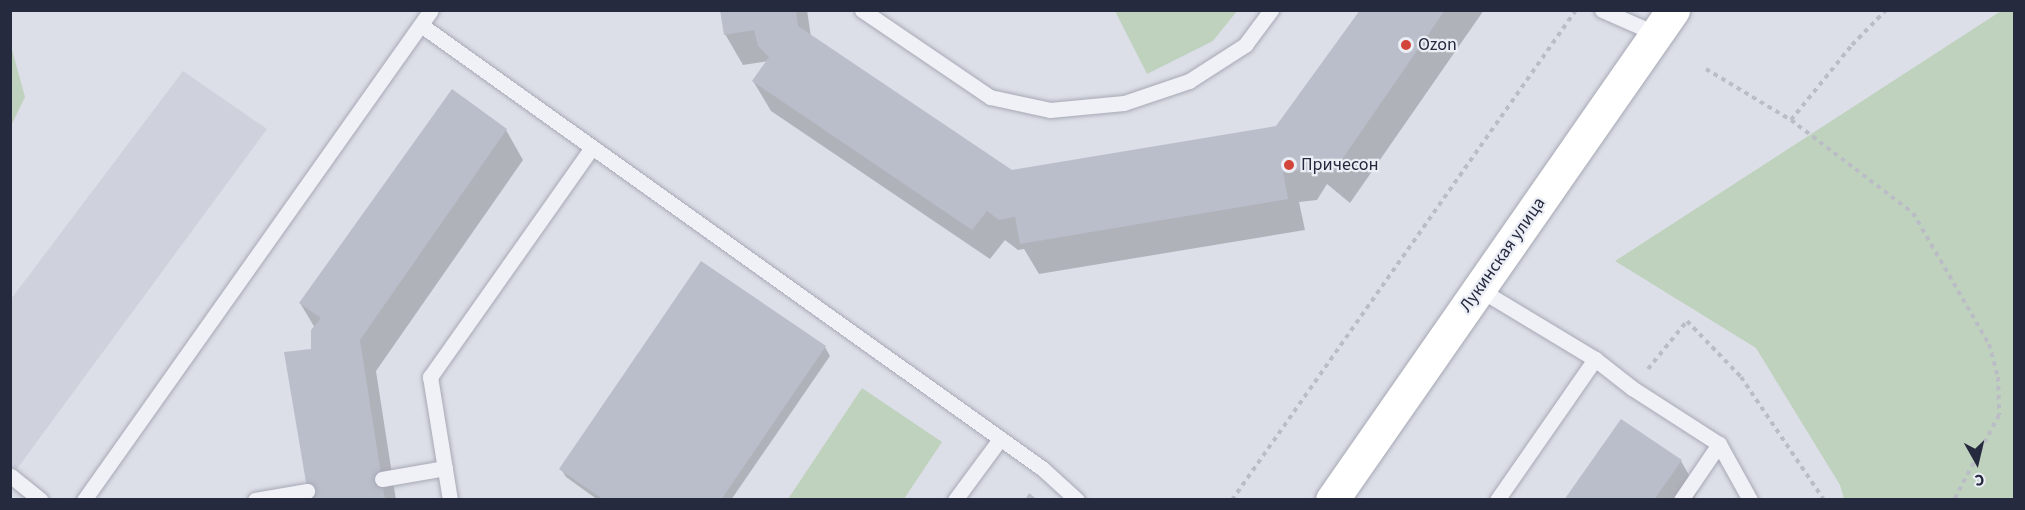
<!DOCTYPE html>
<meta charset="utf-8">
<style>
body{margin:0}
#map{position:relative;width:2025px;height:510px;overflow:hidden;background:#dddfe8;font-family:"Source Sans 3",sans-serif}
div>[style]{position:absolute}
.built>*{inset:0;background:#cfd1dd}
.green>*{inset:0;background:#bfd2be}
.shadow>*{inset:0;background:#0003}
.building>*{inset:0;background:#babdca}
.path>*{height:4px;margin-top:-2px;transform-origin:0;background:repeating-linear-gradient(90deg,#bbbdc6 0 4.5px,transparent 0 9px)}
.roads{filter:drop-shadow(0 0 2px #a6a9b5) drop-shadow(0 0 2px #a6a9b5)}
.lane>*{height:15px;margin:-7.5px;padding:0 7.5px;transform-origin:7.5px;border-radius:7.5px;background:#f0f1f6}
.secondary>*{height:33px;margin:-16.5px;padding:0 16.5px;transform-origin:16.5px;border-radius:16.5px;background:#fff}
.dots>*{width:16px;height:16px;translate:-50% -50%;box-sizing:border-box;border:3px solid #eceef5;border-radius:50%}
span{translate:-50% -50%;white-space:nowrap;text-align:center;line-height:1.15;-webkit-text-stroke:4.5px #eceef5;paint-order:stroke}
.poi-label{font-size:18px;color:#262a3f}
.left{translate:0 -50%;text-align:left}
.street-label{font-size:18px;color:#262a3f}
.frame{position:absolute;inset:0;border:12px solid #262a3f;pointer-events:none}
.north{position:absolute;left:1947px;top:432px;width:60px;height:60px;-webkit-text-stroke:4px #eceef5;paint-order:stroke;rotate:172deg;font-size:16px;font-weight:700;line-height:24px;text-align:center;color:#262a3f}
.north::after{content:'';display:block;margin:auto;width:21px;height:27px;background:#262a3f;clip-path:polygon(50% 0,100% 100%,50% 72%,0 100%)}
</style>
<div id="map">
<div class="built">
<div style="clip-path:polygon(183px 71px,267px 129px,11px 477px,11px 299px)"></div>
</div>
<div class="green">
<div style="clip-path:polygon(1115px 11px,1237px 11px,1213px 41px,1147px 74px)"></div>
<div style="clip-path:polygon(2001px 11px,2014px 11px,2014px 499px,1844px 499px,1840px 485px,1756px 348px,1615px 261px)"></div>
<div style="clip-path:polygon(11px 46px,25px 97px,11px 126px)"></div>
<div style="clip-path:polygon(862px 388px,942px 442px,904px 499px,788px 499px)"></div>
</div>
<div class="shadow">
<div style="clip-path:polygon(721px 10px,807px 10px,811px 37px,1011px 171px,1277px 127px,1362px 10px,1484px 10px,1350px 203px,1327px 184px,1317px 200px,1299px 202px,1305px 230px,1039px 274px,1024px 249px,1018px 250px,1005px 240px,990px 259px,771px 111px,753px 81px,769px 61px,743px 65px,725px 34px)"></div>
<div style="clip-path:polygon(506px 130px,523px 160px,376px 371px,396px 500px,310px 500px,315px 328px,300px 303px)"></div>
<div style="clip-path:polygon(825px 347px,830px 356px,731px 500px,598px 500px,566px 477px,561px 469px)"></div>
<div style="clip-path:polygon(1681px 461px,1698px 491px,1693px 500px,1566px 500px)"></div>
</div>
<div class="building">
<div style="clip-path:polygon(720px 10px,796px 10px,798px 26px,1012px 170px,1276px 126px,1360px 10px,1445px 10px,1332px 174px,1309px 155px,1299px 170px,1283px 172px,1288px 199px,1020px 244px,1015px 217px,999px 220px,987px 211px,972px 230px,752px 81px,769px 57px,758px 46px,754px 30px,724px 35px)"></div>
<div style="clip-path:polygon(452px 89px,507px 129px,360px 340px,385px 500px,309px 500px,284px 352px,311px 349px,311px 330px,321px 318px,299px 303px)"></div>
<div style="clip-path:polygon(701px 261px,826px 346px,721px 500px,604px 500px,559px 469px)"></div>
<div style="clip-path:polygon(1621px 419px,1682px 460px,1654px 500px,1564px 500px)"></div>
<div style="clip-path:polygon(1029px 493px,1038px 500px,1025px 500px)"></div>
</div>
<div class="path">
<div style="left:1706px;top:69px;width:99px;rotate:31deg"></div>
<div style="left:1791px;top:120px;width:153px;rotate:37.3deg"></div>
<div style="left:1913px;top:213px;width:151px;rotate:59.9deg"></div>
<div style="left:1989px;top:344px;width:34px;rotate:75deg"></div>
<div style="left:1998px;top:377px;width:38px;rotate:88deg"></div>
<div style="left:1999px;top:415px;width:96px;rotate:117.9deg"></div>
<div style="left:1791px;top:120px;width:97px;rotate:-50.9deg"></div>
<div style="left:1852px;top:45px;width:49px;rotate:-45.8deg"></div>
<div style="left:1648px;top:369px;width:62px;rotate:-50.9deg"></div>
<div style="left:1687px;top:321px;width:78px;rotate:46deg"></div>
<div style="left:1741px;top:377px;width:148px;rotate:56deg"></div>
<div style="left:1232px;top:500px;width:599px;rotate:-54.93deg"></div>
</div>
<div class="roads">
<div class="lane">
<div style="left:862px;top:10px;width:155px;rotate:34.2deg"></div>
<div style="left:990px;top:97px;width:61px;rotate:12.2deg"></div>
<div style="left:1050px;top:110px;width:74px;rotate:-5.4deg"></div>
<div style="left:1124px;top:103px;width:69px;rotate:-18.7deg"></div>
<div style="left:1189px;top:81px;width:67px;rotate:-32.7deg"></div>
<div style="left:1245px;top:45px;width:44px;rotate:-53.4deg"></div>
<div style="left:1602px;top:10px;width:60px;rotate:23.6deg"></div>
<div style="left:421px;top:25px;width:764px;rotate:35.52deg"></div>
<div style="left:1043px;top:469px;width:46px;rotate:42.4deg"></div>
<div style="left:1479px;top:289px;width:135px;rotate:31.1deg"></div>
<div style="left:1595px;top:359px;width:47px;rotate:38.1deg"></div>
<div style="left:1632px;top:388px;width:103px;rotate:32.8deg"></div>
<div style="left:1719px;top:444px;width:64px;rotate:61deg"></div>
<div style="left:11px;top:476px;width:38px;rotate:39deg"></div>
<div style="left:382px;top:479px;width:64px;rotate:-9.9deg"></div>
<div style="left:84px;top:500px;width:600px;rotate:-54.7deg"></div>
<div style="left:255px;top:500px;width:53px;rotate:-9.8deg"></div>
<div style="left:450px;top:500px;width:125px;rotate:-99.2deg"></div>
<div style="left:430px;top:377px;width:281px;rotate:-54.8deg"></div>
<div style="left:955px;top:500px;width:76px;rotate:-53.6deg"></div>
<div style="left:1497px;top:500px;width:172px;rotate:-55.2deg"></div>
<div style="left:1681px;top:500px;width:68px;rotate:-55.8deg"></div>
</div>
<div class="secondary">
<div style="left:1332px;top:500px;width:597px;rotate:-55.17deg"></div>
</div>
</div>
<div class="dots">
<div style="left:1406px;top:45px;background:#d3443b"></div>
<div style="left:1289px;top:165px;background:#d3443b"></div>
</div>
<div class="poi-label">
<span class="left" style="left:1418px;top:45px">Ozon</span>
<span class="left" style="left:1301px;top:165px">Причесон</span>
</div>
<div class="street-label">
<span style="left:1503px;top:255px;rotate:-55deg">Лукинская улица</span>
</div>
<div class="frame"></div>
<div class="north">С</div>
</div>
